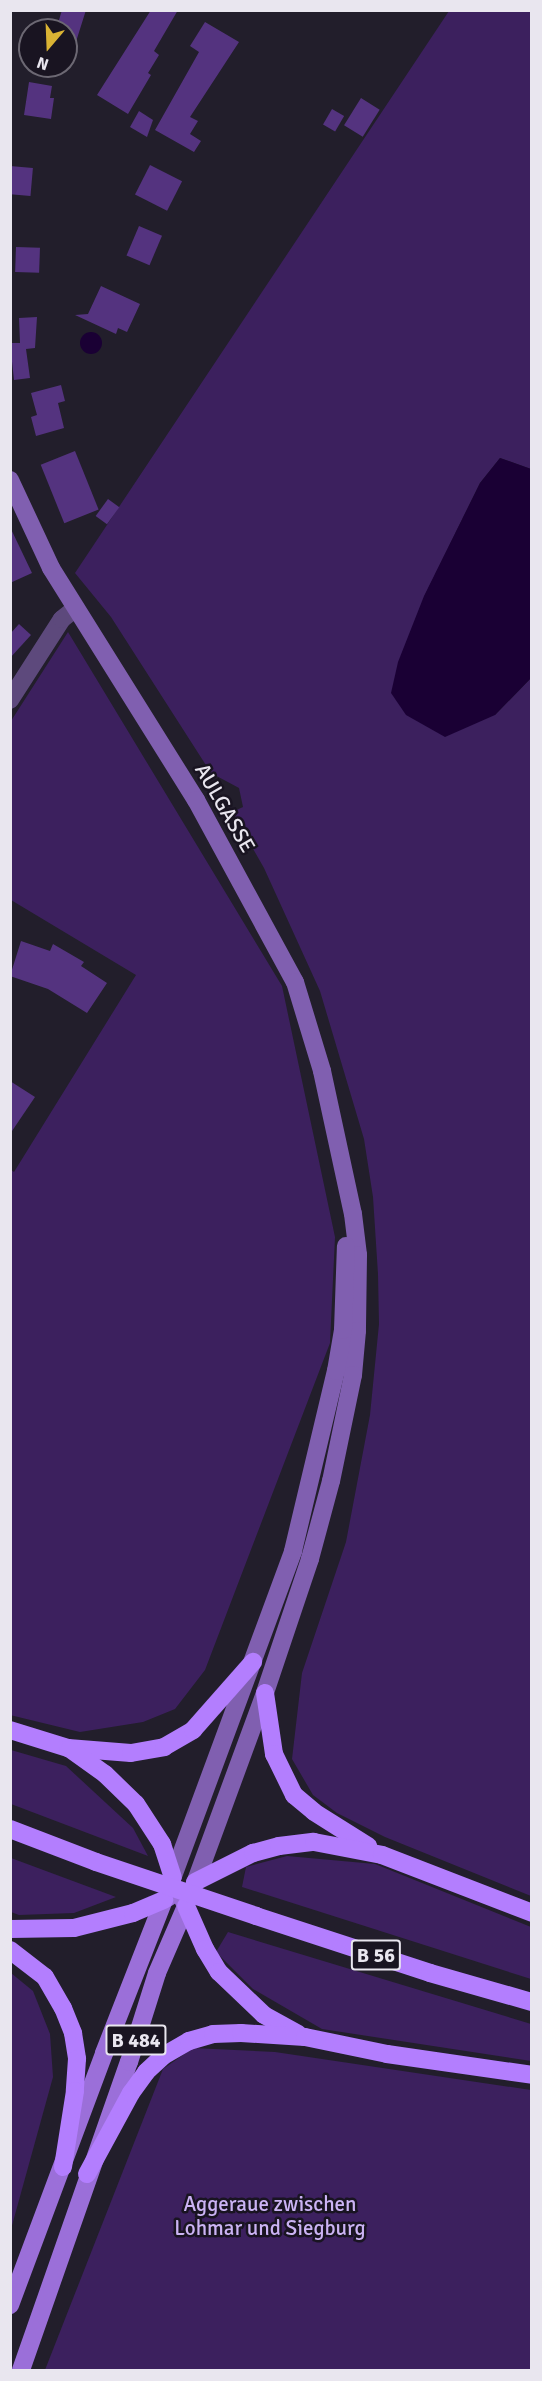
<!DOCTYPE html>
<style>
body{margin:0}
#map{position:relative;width:542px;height:2381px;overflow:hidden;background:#221e2b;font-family:Signika,sans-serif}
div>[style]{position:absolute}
.green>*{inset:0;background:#3c205e}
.water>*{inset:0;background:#1a0034}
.round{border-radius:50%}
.building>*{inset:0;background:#54337f;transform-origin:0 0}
.street>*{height:18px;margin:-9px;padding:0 9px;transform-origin:9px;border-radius:9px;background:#5d497c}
.secondary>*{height:18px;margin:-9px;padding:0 9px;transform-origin:9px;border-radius:9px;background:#805fb0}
.primary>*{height:18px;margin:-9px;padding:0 9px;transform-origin:9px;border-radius:9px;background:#9b6fd9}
.highway>*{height:18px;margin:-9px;padding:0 9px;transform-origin:9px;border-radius:9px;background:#b37efe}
.highway-bridge>*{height:18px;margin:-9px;padding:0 9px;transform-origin:9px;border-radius:9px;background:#b37efe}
span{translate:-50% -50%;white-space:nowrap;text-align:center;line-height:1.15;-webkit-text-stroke:5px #191421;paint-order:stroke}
.shield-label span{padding:2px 4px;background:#191421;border:2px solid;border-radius:4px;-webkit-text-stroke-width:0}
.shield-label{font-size:20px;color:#e9e6ef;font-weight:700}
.street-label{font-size:21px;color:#e9e6ef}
.park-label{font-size:21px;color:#cbb3f4}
.frame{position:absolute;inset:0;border:12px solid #e9e6ef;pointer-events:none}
.north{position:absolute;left:18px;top:18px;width:60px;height:60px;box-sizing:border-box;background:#191421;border:2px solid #6c6873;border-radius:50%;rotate:199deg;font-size:16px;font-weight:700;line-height:24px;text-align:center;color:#e9e6ef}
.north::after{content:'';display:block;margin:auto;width:21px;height:27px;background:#dab334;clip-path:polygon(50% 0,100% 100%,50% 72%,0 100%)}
</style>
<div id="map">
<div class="green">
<div style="clip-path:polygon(449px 11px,531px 11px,531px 469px,500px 458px,480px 483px,424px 597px,495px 715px,531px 678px,531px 1896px,385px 1837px,337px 1813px,313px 1795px,292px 1759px,302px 1673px,346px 1542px,370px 1415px,379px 1324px,378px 1274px,373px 1197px,364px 1139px,320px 991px,264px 868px,232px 812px,243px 807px,239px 788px,211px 773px,111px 617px,75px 573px)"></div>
<div style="clip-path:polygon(68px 632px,282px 986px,335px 1237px,330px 1343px,205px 1670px,175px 1709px,143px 1722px,80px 1732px,10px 1715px,11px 1170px,14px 1172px,136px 975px,11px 900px,11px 721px)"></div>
<div style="clip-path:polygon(11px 1750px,66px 1766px,133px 1828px,148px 1856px,11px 1804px)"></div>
<div style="clip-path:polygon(287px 1856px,375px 1864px,531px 1927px,531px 1979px,242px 1887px,246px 1867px)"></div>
<div style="clip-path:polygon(11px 1858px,116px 1897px,74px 1913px,19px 1915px,11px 1912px)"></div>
<div style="clip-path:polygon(228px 1932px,531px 2024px,531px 2061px,322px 2029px,253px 1989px,216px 1952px)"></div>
<div style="clip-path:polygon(11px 1973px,33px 1991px,50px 2034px,53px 2077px,11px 2229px)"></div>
<div style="clip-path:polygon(193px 2048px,275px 2052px,531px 2090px,531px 2370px,45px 2370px,163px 2069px)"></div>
</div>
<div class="water">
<div class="round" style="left:80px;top:332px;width:22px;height:22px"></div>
<div style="clip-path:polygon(500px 458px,531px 469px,531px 678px,495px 715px,445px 737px,406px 715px,391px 693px,398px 662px,424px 596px,480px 483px)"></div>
</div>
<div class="building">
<div style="clip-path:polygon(62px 10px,86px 10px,69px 64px,66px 63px,66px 30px,56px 30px)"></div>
<div style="clip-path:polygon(151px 10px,178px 10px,154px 51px,159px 55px,148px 73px,151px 75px,128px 114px,97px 95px)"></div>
<div style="clip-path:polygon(205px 22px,239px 42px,190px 117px,198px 121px,190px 134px,201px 141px,194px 152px,155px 130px,199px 52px,190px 46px)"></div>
<div style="clip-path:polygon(29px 82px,52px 86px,50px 98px,54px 98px,51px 119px,24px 115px)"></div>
<div style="left:361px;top:98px;width:22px;height:32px;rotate:32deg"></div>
<div style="left:332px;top:109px;width:14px;height:18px;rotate:30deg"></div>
<div style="clip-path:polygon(139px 111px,153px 120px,147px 137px,130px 127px)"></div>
<div style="left:150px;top:165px;width:36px;height:33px;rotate:27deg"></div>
<div style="left:10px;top:166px;width:23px;height:28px;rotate:5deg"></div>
<div style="left:139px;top:226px;width:25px;height:32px;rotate:23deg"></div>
<div style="left:16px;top:247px;width:24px;height:25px;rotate:2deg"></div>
<div style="clip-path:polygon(101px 286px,140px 304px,127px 332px,118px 328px,116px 334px,75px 315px,88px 314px)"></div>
<div style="clip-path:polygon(37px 317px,35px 348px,26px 349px,30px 378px,14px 380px,10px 343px,20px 343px,19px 318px)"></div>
<div style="clip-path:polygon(61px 385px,65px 401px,58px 403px,64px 428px,36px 436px,31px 417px,37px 415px,31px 393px)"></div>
<div style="left:75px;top:451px;width:63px;height:37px;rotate:68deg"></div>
<div style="left:108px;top:499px;width:14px;height:21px;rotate:36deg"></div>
<div style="clip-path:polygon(10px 527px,32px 573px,10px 583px)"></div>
<div style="clip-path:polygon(19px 624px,31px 635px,10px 658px,10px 634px)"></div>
<div style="clip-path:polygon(21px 941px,50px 951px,53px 944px,84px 962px,81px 966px,107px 983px,87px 1013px,48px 989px,10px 976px)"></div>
<div style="clip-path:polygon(10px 1081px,35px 1097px,10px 1134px)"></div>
</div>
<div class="street">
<div style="left:10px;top:700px;width:96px;rotate:-57.3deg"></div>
<div style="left:62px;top:619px;width:16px;rotate:-38deg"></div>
</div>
<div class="secondary">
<div style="left:10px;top:480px;width:97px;rotate:65deg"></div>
<div style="left:51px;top:568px;width:274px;rotate:58deg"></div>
<div style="left:196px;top:800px;width:207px;rotate:61.5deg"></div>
<div style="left:295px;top:982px;width:93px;rotate:73.1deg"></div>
<div style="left:322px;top:1071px;width:146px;rotate:77.8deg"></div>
<div style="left:353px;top:1214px;width:41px;rotate:83deg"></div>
<div style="left:358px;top:1255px;width:76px;rotate:90.8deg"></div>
<div style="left:357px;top:1331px;width:44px;rotate:95.2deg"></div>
<div style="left:353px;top:1375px;width:108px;rotate:101.7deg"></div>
<div style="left:331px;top:1481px;width:81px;rotate:105.1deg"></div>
<div style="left:310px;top:1559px;width:141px;rotate:108.6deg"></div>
<div style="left:265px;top:1693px;width:211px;rotate:110.2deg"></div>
<div style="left:169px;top:1887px;width:358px;rotate:-69.7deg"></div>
<div style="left:293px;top:1551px;width:185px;rotate:-76.6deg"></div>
<div style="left:336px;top:1371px;width:42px;rotate:-80.3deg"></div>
<div style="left:343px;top:1330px;width:84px;rotate:-88deg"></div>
</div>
<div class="primary">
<div style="left:10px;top:2305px;width:269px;rotate:-69.5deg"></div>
<div style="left:104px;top:2053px;width:164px;rotate:-68.6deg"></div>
<div style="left:164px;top:1900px;width:9px;rotate:-32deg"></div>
<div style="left:21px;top:2370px;width:326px;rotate:-70.7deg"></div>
<div style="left:129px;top:2062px;width:93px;rotate:-72.5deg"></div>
<div style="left:157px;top:1973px;width:73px;rotate:-66.6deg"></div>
<div style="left:186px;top:1906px;width:12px;rotate:-114deg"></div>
</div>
<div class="highway">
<div style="left:265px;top:1693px;width:62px;rotate:81.6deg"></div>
<div style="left:274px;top:1754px;width:46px;rotate:64deg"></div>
<div style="left:294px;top:1795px;width:26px;rotate:40deg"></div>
<div style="left:314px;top:1812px;width:64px;rotate:32.2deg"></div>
<div style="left:10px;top:1730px;width:61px;rotate:17.2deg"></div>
<div style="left:68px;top:1748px;width:63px;rotate:4.5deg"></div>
<div style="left:131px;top:1753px;width:34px;rotate:-10deg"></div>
<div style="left:164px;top:1747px;width:34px;rotate:-30deg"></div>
<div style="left:193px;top:1730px;width:91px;rotate:-48.6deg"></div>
<div style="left:70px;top:1749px;width:43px;rotate:35.5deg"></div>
<div style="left:105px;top:1774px;width:43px;rotate:44.1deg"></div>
<div style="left:136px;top:1804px;width:48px;rotate:57deg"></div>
<div style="left:162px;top:1844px;width:35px;rotate:72deg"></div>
<div style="left:10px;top:1829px;width:92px;rotate:21deg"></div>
<div style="left:195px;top:1882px;width:65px;rotate:-26.6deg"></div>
<div style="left:253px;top:1853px;width:27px;rotate:-15deg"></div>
<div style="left:279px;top:1846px;width:35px;rotate:-7deg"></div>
<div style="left:314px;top:1842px;width:69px;rotate:10.8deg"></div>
<div style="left:382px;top:1855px;width:161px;rotate:21.1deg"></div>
<div style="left:186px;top:1906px;width:47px;rotate:66.2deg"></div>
<div style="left:205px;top:1949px;width:27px;rotate:59deg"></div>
<div style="left:219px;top:1972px;width:62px;rotate:43.7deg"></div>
<div style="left:264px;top:2015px;width:39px;rotate:29deg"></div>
<div style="left:256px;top:1916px;width:183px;rotate:18.1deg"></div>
<div style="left:430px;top:1973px;width:106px;rotate:15.9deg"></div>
<div style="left:10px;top:1929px;width:64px;rotate:-0.9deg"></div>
<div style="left:74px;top:1928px;width:61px;rotate:-14.3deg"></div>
<div style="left:133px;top:1913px;width:34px;rotate:-23deg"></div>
<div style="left:10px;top:1950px;width:44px;rotate:37.6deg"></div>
<div style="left:45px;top:1977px;width:36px;rotate:60deg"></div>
<div style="left:63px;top:2008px;width:27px;rotate:68deg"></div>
<div style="left:73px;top:2033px;width:26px;rotate:81deg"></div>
<div style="left:77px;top:2059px;width:32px;rotate:94deg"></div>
<div style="left:75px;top:2091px;width:77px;rotate:99deg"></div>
<div style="left:87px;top:2174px;width:92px;rotate:-61.5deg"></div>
<div style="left:131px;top:2093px;width:26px;rotate:-54deg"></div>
<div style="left:146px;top:2072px;width:23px;rotate:-43deg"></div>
<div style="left:163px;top:2056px;width:30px;rotate:-30deg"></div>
<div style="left:189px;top:2041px;width:25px;rotate:-16deg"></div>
<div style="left:213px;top:2034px;width:28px;rotate:-2deg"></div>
<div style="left:241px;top:2033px;width:64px;rotate:3.6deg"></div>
<div style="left:305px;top:2037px;width:84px;rotate:11.7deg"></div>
<div style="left:387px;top:2054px;width:147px;rotate:8.2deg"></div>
</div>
<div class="highway-bridge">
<div style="left:96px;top:1862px;width:169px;rotate:18.6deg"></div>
</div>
<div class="shield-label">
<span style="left:376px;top:1955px">B 56</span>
<span style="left:136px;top:2040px">B 484</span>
</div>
<div class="street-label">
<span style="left:225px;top:808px;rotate:60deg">AULGASSE</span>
</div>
<div class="park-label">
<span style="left:270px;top:2216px">Aggeraue zwischen<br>Lohmar und Siegburg</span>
</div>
<div class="frame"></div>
<div class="north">N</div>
</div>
